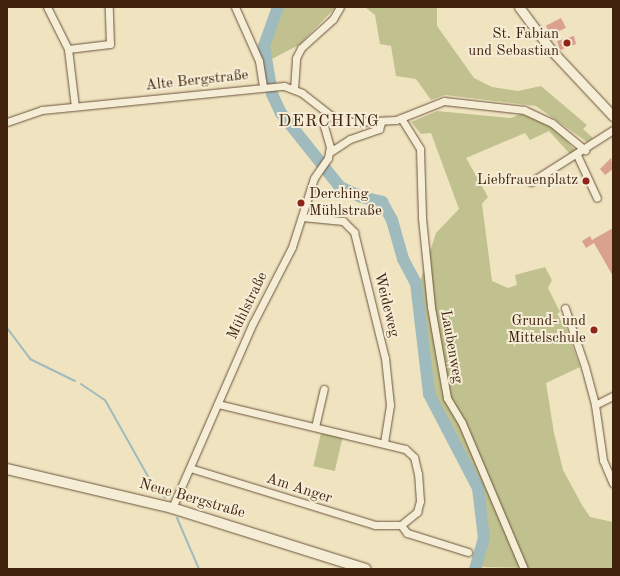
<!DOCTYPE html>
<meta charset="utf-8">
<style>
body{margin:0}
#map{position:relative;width:620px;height:576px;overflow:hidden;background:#efe3c0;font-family:"Old Standard TT",serif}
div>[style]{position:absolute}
.green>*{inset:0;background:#c0c18e;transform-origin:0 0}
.stream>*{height:2px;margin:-1px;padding:0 1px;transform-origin:1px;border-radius:1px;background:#a0bbbe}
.river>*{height:12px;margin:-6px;padding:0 6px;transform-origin:6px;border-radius:6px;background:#a0bbbe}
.building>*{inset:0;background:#dba18f;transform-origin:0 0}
.roads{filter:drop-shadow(0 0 1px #6c533a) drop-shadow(0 0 1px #6c533a)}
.minor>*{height:7px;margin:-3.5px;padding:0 3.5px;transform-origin:3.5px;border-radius:3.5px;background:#f5edd6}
.tertiary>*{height:9px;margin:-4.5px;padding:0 4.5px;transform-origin:4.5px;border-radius:4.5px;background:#f5edd6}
.secondary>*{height:10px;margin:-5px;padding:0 5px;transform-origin:5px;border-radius:5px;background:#f5edd6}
.dots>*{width:11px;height:11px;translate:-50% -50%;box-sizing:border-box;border:2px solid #f5edd6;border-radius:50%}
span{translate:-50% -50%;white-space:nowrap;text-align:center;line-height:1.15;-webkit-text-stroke:4px #f5edd6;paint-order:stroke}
.poi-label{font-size:15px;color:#41230d}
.right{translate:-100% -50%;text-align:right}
.left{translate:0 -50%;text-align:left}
.street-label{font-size:15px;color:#41230d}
.quarter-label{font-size:17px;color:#41230d;letter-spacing:1px}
.frame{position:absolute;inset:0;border:8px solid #41230d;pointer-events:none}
</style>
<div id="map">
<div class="green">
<div style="clip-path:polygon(272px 7px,336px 7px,299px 45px,264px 63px,262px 45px)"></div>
<div style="clip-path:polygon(365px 7px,437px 7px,437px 26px,474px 78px,492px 87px,518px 91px,541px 86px,587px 125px,583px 129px,593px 138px,587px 142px,536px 106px,445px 95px,431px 100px,416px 79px,396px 76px,391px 46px,380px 44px,375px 15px)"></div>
<div style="clip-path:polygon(437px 111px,511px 118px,520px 114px,534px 117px,555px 129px,576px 151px,570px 154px,549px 131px,530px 140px,525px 133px,466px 158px,488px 197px,482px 204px,492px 281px,508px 288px,517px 285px,515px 275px,545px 267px,552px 280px,548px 288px,560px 312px,557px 314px,565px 325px,580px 367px,546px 383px,554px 433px,563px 470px,582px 505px,590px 517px,613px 522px,613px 569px,480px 567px,488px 535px,481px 486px,432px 392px,417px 291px,436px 233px,459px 209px,431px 133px,421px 134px,411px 122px)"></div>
<div style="left:321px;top:433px;width:22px;height:34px;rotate:13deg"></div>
</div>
<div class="stream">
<div style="left:7px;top:328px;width:39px;rotate:53deg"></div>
<div style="left:30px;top:359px;width:50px;rotate:26.1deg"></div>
<div style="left:81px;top:384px;width:29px;rotate:34deg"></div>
<div style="left:105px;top:400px;width:92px;rotate:60.6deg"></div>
<div style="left:150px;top:480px;width:23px;rotate:50deg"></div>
<div style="left:177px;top:518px;width:56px;rotate:66.7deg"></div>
</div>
<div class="river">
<div style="left:278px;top:7px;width:41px;rotate:109.7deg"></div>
<div style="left:264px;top:46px;width:49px;rotate:80.5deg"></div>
<div style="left:272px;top:94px;width:21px;rotate:65deg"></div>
<div style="left:281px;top:113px;width:95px;rotate:51.4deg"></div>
<div style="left:340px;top:187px;width:23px;rotate:25deg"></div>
<div style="left:361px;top:197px;width:22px;rotate:13deg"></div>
<div style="left:382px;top:202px;width:21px;rotate:61deg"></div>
<div style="left:392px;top:220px;width:41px;rotate:74.2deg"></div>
<div style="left:403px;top:259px;width:27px;rotate:62deg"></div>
<div style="left:416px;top:283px;width:112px;rotate:83.3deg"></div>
<div style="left:429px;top:394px;width:106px;rotate:62.5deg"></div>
<div style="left:478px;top:488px;width:50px;rotate:83.2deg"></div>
<div style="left:484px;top:538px;width:32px;rotate:106deg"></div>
</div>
<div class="building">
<div style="left:561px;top:18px;width:11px;height:17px;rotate:63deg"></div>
<div style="clip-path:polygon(574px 36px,576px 44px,560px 50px,557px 41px)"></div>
<div style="clip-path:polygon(611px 158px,613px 169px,605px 175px,600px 169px)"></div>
<div style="clip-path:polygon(613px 228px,613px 276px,594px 243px,586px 248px,582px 241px,590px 236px,592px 240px)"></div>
</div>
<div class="roads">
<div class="minor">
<div style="left:47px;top:7px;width:47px;rotate:63.4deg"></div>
<div style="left:68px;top:49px;width:58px;rotate:83.1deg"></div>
<div style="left:235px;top:7px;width:59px;rotate:66deg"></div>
<div style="left:259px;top:61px;width:26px;rotate:81deg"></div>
<div style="left:68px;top:49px;width:42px;rotate:-6.8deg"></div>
<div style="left:110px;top:44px;width:37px;rotate:-92deg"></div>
<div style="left:294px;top:89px;width:31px;rotate:-86deg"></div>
<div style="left:296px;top:58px;width:11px;rotate:-63deg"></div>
<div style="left:301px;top:48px;width:43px;rotate:-42.2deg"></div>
<div style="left:333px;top:19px;width:14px;rotate:-60deg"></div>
<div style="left:401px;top:118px;width:36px;rotate:58deg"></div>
<div style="left:420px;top:149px;width:69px;rotate:88.3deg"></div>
<div style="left:422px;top:218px;width:89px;rotate:84.2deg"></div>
<div style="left:431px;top:307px;width:92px;rotate:80deg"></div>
<div style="left:447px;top:398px;width:29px;rotate:59deg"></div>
<div style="left:462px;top:423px;width:159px;rotate:67deg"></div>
<div style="left:7px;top:122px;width:37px;rotate:-19deg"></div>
<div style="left:42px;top:110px;width:243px;rotate:-5.7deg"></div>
<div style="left:284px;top:86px;width:19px;rotate:21deg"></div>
<div style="left:302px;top:93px;width:39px;rotate:38deg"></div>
<div style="left:333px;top:117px;width:20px;rotate:15deg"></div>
<div style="left:352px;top:122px;width:44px;rotate:-2.6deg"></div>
<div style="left:396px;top:120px;width:52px;rotate:-21.6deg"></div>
<div style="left:444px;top:101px;width:81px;rotate:6.4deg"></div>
<div style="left:524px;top:110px;width:31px;rotate:25deg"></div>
<div style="left:552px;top:123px;width:43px;rotate:39.3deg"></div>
<div style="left:330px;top:152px;width:24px;rotate:-33deg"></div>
<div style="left:350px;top:139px;width:31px;rotate:-19deg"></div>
<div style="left:379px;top:129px;width:6px;rotate:-72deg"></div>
<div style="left:577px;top:155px;width:47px;rotate:65.1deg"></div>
<div style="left:531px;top:182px;width:97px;rotate:-32.4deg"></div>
<div style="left:302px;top:217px;width:41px;rotate:5.6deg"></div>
<div style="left:343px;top:221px;width:16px;rotate:45deg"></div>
<div style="left:354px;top:232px;width:130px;rotate:76.2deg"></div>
<div style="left:385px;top:358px;width:47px;rotate:83.9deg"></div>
<div style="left:390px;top:405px;width:37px;rotate:99deg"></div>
<div style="left:565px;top:308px;width:62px;rotate:71.3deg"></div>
<div style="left:585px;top:367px;width:39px;rotate:75deg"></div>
<div style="left:595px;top:405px;width:56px;rotate:81.7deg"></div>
<div style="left:603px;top:460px;width:25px;rotate:67deg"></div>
<div style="left:595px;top:405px;width:20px;rotate:-27deg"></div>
<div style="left:315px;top:427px;width:39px;rotate:-77deg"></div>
<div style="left:190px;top:468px;width:194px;rotate:17.1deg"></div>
<div style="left:375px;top:525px;width:26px"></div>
<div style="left:401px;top:525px;width:21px;rotate:-39deg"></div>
<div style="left:417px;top:512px;width:11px;rotate:-75deg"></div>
<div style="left:420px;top:501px;width:27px;rotate:-94deg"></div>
<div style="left:418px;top:474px;width:17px;rotate:-103deg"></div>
<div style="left:414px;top:457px;width:12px;rotate:-138deg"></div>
<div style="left:405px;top:449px;width:193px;rotate:-166.5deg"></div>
<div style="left:172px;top:508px;width:202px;rotate:-66.4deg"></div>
<div style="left:253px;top:323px;width:85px;rotate:-62.8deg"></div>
<div style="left:292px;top:247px;width:72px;rotate:-72.3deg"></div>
<div style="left:314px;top:178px;width:24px;rotate:-55deg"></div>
<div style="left:328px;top:158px;width:11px;rotate:-80deg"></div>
<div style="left:330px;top:147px;width:22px;rotate:-106deg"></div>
<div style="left:324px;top:126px;width:13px;rotate:-81deg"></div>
<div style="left:401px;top:525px;width:10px;rotate:53deg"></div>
<div style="left:407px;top:533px;width:64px;rotate:17.3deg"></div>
</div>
<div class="tertiary">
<div style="left:519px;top:7px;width:54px;rotate:53.3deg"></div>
<div style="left:551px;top:50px;width:91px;rotate:46.8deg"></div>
</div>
<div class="secondary">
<div style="left:7px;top:469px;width:170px;rotate:13.3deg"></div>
<div style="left:172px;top:508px;width:203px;rotate:17.5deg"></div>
</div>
</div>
<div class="dots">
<div style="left:567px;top:43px;background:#8f2418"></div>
<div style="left:586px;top:181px;background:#8f2418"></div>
<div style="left:301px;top:203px;background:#8f2418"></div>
<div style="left:594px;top:330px;background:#8f2418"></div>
</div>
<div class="poi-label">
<span class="right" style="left:559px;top:43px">St. Fabian<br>und Sebastian</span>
<span class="right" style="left:578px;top:181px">Liebfrauenplatz</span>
<span class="left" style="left:309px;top:203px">Derching<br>Mühlstraße</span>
<span class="right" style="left:586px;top:330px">Grund- und<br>Mittelschule</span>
</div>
<div class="street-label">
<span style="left:197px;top:81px;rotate:-6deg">Alte Bergstraße</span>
<span style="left:386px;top:305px;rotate:76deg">Weideweg</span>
<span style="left:248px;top:306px;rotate:-64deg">Mühlstraße</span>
<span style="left:451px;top:347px;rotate:80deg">Laubenweg</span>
<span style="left:299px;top:489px;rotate:18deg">Am Anger</span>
<span style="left:192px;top:499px;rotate:16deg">Neue Bergstraße</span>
</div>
<div class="quarter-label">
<span style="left:329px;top:122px">DERCHING</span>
</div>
<div class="frame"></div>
</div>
